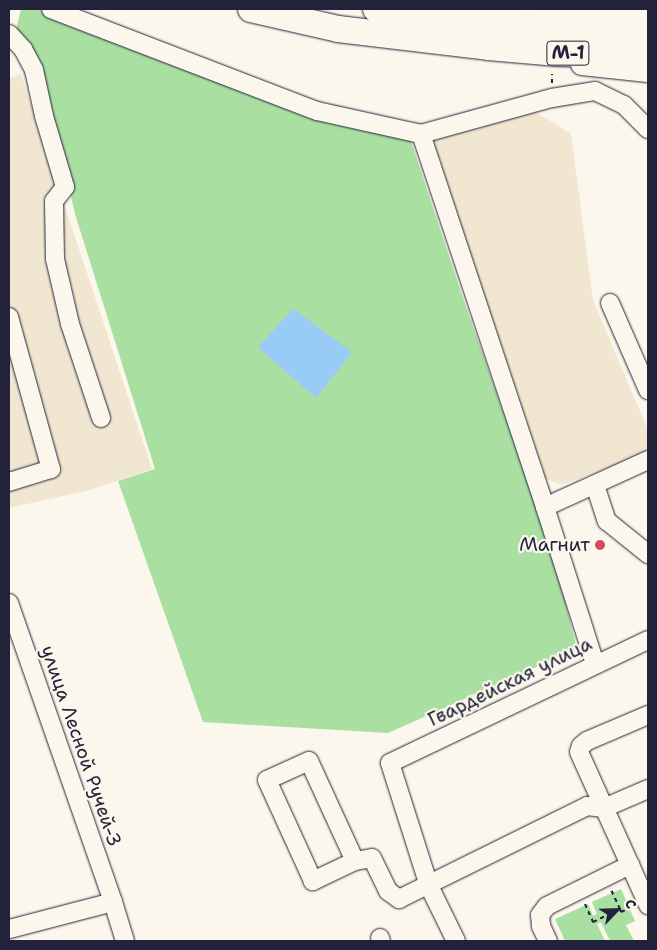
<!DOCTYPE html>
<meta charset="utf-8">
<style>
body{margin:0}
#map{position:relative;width:657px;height:950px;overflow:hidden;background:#fbf7ec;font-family:"Shantell Sans",sans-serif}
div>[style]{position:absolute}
.built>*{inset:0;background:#f1e6d0}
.green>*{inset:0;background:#aadfa2}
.water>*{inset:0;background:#98cbf5}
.path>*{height:2px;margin-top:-1px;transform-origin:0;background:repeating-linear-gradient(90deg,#22223b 0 4px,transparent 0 8px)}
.roads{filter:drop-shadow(0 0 1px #22223b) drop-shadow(0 0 1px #22223b)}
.minor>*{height:18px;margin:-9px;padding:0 9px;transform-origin:9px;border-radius:9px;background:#fbf7ec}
.major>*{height:22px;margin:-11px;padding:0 11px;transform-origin:11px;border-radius:11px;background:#fbf7ec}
.highway>*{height:26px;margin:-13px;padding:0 13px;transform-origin:13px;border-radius:13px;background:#fbf7ec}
.dots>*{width:14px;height:14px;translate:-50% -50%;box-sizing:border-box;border:2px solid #fbf7ec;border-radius:50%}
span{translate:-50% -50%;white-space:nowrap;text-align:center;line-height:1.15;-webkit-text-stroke:4.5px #fbf7ec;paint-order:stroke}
.shield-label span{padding:1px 4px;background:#fbf7ec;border:1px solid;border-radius:4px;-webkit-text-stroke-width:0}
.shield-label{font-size:18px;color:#22223b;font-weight:700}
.poi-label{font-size:19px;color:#22223b}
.right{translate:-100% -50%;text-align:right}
.street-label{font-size:19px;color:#22223b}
.frame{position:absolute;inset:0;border:10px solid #22223b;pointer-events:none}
.north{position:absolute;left:592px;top:885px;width:50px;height:50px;-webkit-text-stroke:4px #fbf7ec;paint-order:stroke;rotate:66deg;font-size:14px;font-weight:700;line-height:20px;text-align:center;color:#22223b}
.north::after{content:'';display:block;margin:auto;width:18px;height:22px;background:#22223b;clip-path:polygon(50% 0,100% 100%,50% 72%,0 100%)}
</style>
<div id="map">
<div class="built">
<div style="clip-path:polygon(21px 74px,152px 469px,90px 490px,9px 508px,9px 78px)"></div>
<div style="clip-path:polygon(533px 110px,571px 134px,593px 300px,648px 430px,648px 454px,561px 485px,542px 477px,427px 141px)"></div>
</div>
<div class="green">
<div style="clip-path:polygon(21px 9px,36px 9px,411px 141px,463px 298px,553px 552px,577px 649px,388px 733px,203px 722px,118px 481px,155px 469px,75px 214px,40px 60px,16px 30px)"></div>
<div style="clip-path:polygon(621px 889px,635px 921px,626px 925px,634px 941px,610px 941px,601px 922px,597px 924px,605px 941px,565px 941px,555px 919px,588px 904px,593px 916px,597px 914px,592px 902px)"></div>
</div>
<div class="water">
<div style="clip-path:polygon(293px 309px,352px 352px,316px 398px,258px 347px)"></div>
</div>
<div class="path">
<div style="left:552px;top:83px;width:9px;rotate:-90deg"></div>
<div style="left:585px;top:904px;width:20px;rotate:66deg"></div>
<div style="left:593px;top:922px;width:30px;rotate:-26deg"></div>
<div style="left:620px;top:909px;width:21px;rotate:-115deg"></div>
<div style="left:620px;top:909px;width:3px;rotate:72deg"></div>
<div style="left:621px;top:912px;width:12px;rotate:-24deg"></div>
</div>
<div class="roads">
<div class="minor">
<div style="left:51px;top:9px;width:285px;rotate:21deg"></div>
<div style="left:317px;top:111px;width:107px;rotate:12.5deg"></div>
<div style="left:421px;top:134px;width:136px;rotate:-15.4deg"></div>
<div style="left:552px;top:98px;width:44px;rotate:-9.2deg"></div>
<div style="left:595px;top:91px;width:32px;rotate:26deg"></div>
<div style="left:624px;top:105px;width:34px;rotate:45deg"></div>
<div style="left:9px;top:34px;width:21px;rotate:47deg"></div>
<div style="left:23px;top:49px;width:24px;rotate:62deg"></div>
<div style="left:34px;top:70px;width:47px;rotate:77.7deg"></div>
<div style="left:44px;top:116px;width:74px;rotate:73.5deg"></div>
<div style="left:65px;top:187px;width:18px;rotate:128deg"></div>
<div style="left:54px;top:201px;width:58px;rotate:89deg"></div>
<div style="left:55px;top:259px;width:67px;rotate:77deg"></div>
<div style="left:70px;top:324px;width:99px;rotate:71.7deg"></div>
<div style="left:421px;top:134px;width:393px;rotate:71.6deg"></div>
<div style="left:545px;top:507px;width:165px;rotate:72.3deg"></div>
<div style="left:610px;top:303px;width:95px;rotate:66.4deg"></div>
<div style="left:9px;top:317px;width:158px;rotate:74.6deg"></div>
<div style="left:51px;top:469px;width:44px;rotate:162.8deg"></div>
<div style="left:595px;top:485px;width:38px;rotate:72deg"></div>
<div style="left:607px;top:521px;width:53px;rotate:38.8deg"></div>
<div style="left:545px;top:507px;width:113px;rotate:-24.5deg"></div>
<div style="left:9px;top:603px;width:317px;rotate:70.8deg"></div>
<div style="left:113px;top:902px;width:107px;rotate:165.4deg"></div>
<div style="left:648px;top:715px;width:66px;rotate:156.9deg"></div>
<div style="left:587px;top:741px;width:8px;rotate:140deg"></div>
<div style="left:581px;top:746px;width:6px;rotate:108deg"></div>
<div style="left:579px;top:752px;width:168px;rotate:65.7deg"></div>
<div style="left:355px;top:861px;width:47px;rotate:154.5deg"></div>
<div style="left:313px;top:881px;width:111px;rotate:-114.5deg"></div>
<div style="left:267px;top:780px;width:46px;rotate:-24.3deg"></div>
<div style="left:309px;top:761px;width:110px;rotate:65.3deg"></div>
<div style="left:355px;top:861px;width:17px;rotate:-10deg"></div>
<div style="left:372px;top:858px;width:37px;rotate:64deg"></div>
<div style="left:388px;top:891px;width:14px;rotate:36deg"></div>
<div style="left:399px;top:899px;width:210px;rotate:-26.3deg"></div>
<div style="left:587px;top:806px;width:17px;rotate:7deg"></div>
<div style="left:604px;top:808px;width:48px;rotate:-23.4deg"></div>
<div style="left:113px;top:902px;width:41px;rotate:72.9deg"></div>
<div style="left:380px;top:938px;width:3px;rotate:72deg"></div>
<div style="left:456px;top:941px;width:61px;rotate:-116.1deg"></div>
<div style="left:429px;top:886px;width:129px;rotate:-107.6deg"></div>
<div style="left:390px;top:763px;width:286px;rotate:-25.5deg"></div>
<div style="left:548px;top:941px;width:17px;rotate:-115deg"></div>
<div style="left:541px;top:926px;width:11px;rotate:-95deg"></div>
<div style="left:540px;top:915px;width:11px;rotate:-52deg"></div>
<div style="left:547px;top:906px;width:93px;rotate:-26.3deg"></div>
</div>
<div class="major">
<div style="left:482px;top:12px;width:82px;rotate:0.7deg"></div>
<div style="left:564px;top:13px;width:84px;rotate:-2deg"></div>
<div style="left:582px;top:64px;width:66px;rotate:6.1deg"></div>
</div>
<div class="highway">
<div style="left:251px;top:9px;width:89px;rotate:12.9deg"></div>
<div style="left:338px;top:29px;width:151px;rotate:6.8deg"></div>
<div style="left:488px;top:47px;width:70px;rotate:4.9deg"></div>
<div style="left:558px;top:53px;width:90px;rotate:1.3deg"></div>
<div style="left:376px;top:9px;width:110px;rotate:7.8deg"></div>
<div style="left:485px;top:24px;width:104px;rotate:4.9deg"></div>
<div style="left:589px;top:33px;width:59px"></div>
</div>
</div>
<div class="dots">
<div style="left:600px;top:545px;background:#d1495b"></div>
</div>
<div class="shield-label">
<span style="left:568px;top:53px">М-1</span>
</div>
<div class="poi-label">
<span class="right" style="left:590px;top:545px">Магнит</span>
</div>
<div class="street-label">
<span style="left:510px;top:682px;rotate:-26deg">Гвардейская улица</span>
<span style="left:81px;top:746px;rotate:71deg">улица Лесной Ручей-3</span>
</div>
<div class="frame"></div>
<div class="north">С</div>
</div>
